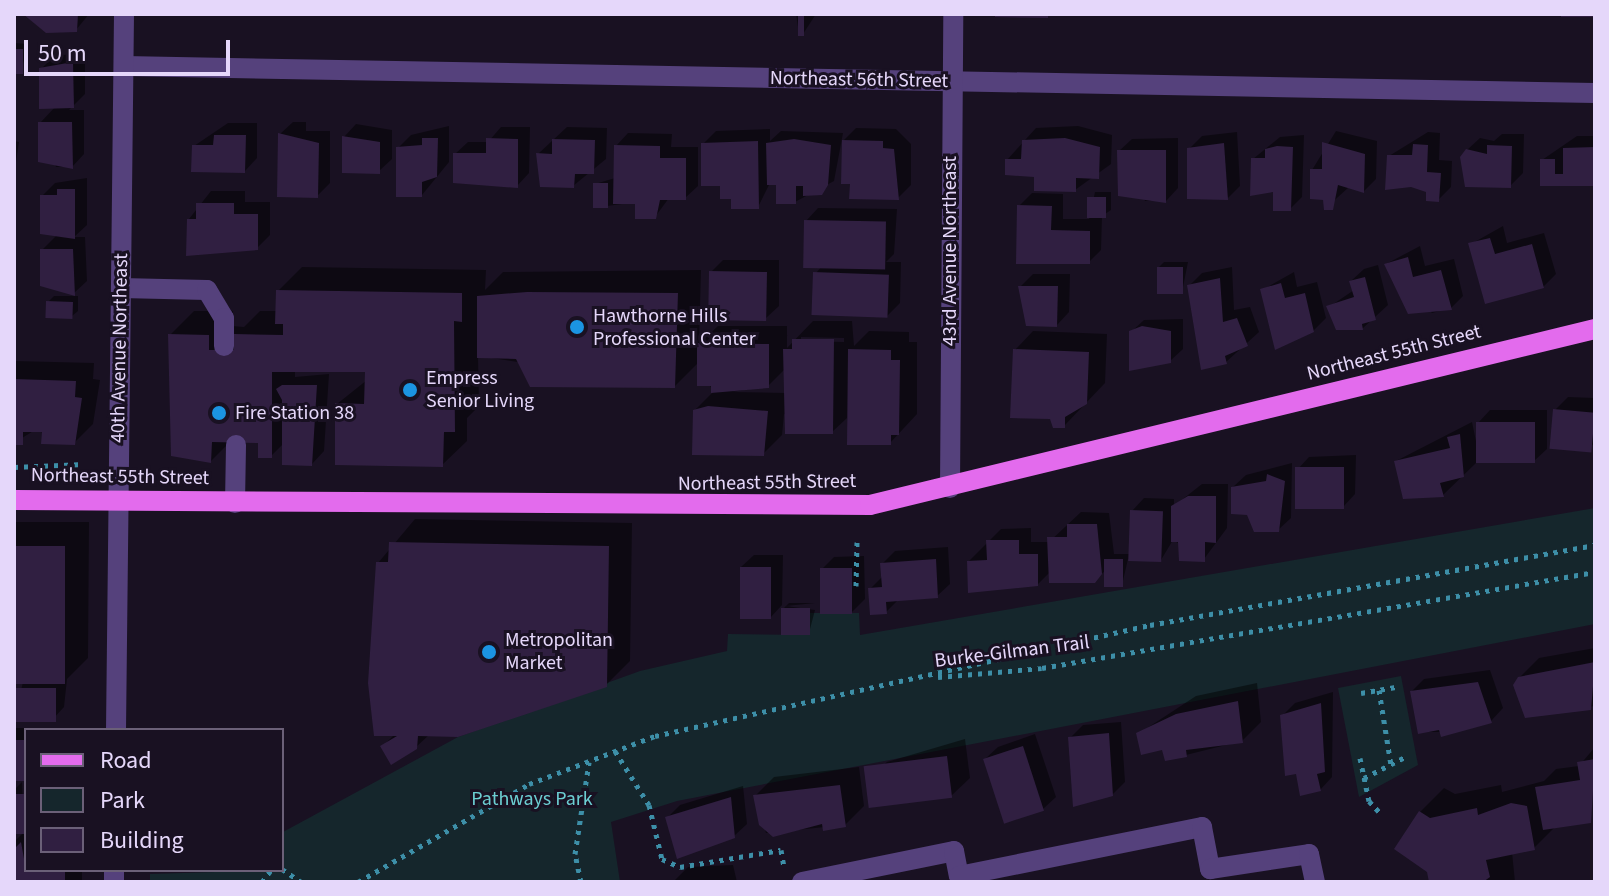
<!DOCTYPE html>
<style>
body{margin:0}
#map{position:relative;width:1609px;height:896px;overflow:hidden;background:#191122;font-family:"Source Sans 3",sans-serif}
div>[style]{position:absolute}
.green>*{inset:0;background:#15262c}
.shadow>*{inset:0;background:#0007}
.building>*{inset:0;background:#301f41;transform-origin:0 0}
.path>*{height:5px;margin-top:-2.5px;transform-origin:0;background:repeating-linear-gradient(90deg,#3d8fa8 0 4px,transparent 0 10px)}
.minor>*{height:20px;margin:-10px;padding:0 10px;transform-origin:10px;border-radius:10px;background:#55417c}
.major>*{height:20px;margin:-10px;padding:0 10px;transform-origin:10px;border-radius:10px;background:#e36bed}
.dots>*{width:22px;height:22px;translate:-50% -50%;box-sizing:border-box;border:4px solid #191122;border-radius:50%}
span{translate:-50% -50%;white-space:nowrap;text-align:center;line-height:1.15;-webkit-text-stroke:6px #191122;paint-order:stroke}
.street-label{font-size:20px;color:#e5d7fa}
.poi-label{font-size:20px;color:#e5d7fa}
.left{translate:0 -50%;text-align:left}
.park-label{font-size:20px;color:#6cced2}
.frame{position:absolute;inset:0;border:16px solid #e5d7fa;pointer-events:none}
.legend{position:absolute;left:24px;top:728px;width:260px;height:144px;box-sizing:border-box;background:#191122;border:2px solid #6b6078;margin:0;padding:10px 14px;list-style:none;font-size:24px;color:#e5d7fa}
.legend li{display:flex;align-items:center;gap:16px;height:40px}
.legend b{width:40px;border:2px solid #6b6078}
.scale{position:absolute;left:24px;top:40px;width:206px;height:36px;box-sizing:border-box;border:4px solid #e5d7fa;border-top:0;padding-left:10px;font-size:24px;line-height:28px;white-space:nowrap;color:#e5d7fa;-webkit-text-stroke:6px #191122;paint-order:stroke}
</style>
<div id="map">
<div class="green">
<div style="clip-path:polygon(1595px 508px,1595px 624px,677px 801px,611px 822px,620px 882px,150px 882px,150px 874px,282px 870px,283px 832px,458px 737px,640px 671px,727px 651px,728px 634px,809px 635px,810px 613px,859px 613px,860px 635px)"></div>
<div style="clip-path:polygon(1401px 676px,1418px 765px,1359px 797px,1338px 688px)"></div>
</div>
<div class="shadow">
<div style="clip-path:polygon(25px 14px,89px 14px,76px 30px)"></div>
<div style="clip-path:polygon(796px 14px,816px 14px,803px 34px,799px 34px)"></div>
<div style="clip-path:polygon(14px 43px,28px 44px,21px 72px,14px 72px)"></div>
<div style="clip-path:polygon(85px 51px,85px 94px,69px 110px,84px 110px,84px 154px,72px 167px,56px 167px,40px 123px,56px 106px,41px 69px,53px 57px)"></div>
<div style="clip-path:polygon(293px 122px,306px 122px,306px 131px,330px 131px,330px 183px,317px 196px,280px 134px)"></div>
<div style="clip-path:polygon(228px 123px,257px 123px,257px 158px,245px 171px,194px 146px)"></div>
<div style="clip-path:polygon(356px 124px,392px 130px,392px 159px,379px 171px,344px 137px)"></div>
<div style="clip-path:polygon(449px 126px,449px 162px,422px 195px,398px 148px,411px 135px)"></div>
<div style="clip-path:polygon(1078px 126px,1112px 135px,1111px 164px,1075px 190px,1007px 160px,1036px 128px)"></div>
<div style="clip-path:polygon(501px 127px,530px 127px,529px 173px,517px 186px,455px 154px,468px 142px,488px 142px)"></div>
<div style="clip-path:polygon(567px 127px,607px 128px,606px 159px,573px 186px,538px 154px)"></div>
<div style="clip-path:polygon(856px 128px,896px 129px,911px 144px,911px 185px,898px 198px,852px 182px,842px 142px)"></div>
<div style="clip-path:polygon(770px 129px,770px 141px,781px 131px,843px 133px,834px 181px,795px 202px,778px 184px,770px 183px,758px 207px,733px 197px,703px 144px,716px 131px)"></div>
<div style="clip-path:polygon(1336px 131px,1377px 141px,1376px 179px,1364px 191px,1349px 187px,1326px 208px,1312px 170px)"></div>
<div style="clip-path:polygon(1237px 132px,1240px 186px,1228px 198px,1189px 149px,1202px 136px)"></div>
<div style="clip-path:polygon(1428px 132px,1440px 133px,1439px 160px,1452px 161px,1451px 187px,1438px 200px,1389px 156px)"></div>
<div style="clip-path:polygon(628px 133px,672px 134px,671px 147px,698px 147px,698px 186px,685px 198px,669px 198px,655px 217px,637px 202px,607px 206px,595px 184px,615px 178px,616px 146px)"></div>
<div style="clip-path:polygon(1502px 134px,1524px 134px,1523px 173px,1510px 186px,1467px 150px,1480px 138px,1494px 141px)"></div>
<div style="clip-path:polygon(1304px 135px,1302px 197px,1290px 209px,1253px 159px,1280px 137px)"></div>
<div style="clip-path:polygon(1577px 136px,1595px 136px,1595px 184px,1542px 184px,1542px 160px)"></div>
<div style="clip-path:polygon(1178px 138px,1178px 188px,1166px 201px,1145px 201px,1119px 151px,1132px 139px)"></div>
<div style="clip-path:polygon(14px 141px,19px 142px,14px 175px)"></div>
<div style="clip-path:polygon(87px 178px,87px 225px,74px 237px,85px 237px,87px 281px,74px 293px,42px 250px,57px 235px,42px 196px,55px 183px)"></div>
<div style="clip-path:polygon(211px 191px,245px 191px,245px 202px,270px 202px,270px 235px,257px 248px,189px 219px)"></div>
<div style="clip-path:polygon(1095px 192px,1111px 192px,1111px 210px,1102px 216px,1101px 250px,1089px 262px,1019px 206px,1032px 193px,1063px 194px,1063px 219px,1089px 219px)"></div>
<div style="clip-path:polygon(818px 208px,897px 209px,894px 254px,886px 262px,901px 262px,900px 303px,887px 316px,816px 273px,823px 265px,806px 221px)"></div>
<div style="clip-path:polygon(1503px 226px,1507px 243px,1544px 233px,1556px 274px,1543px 287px,1471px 244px)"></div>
<div style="clip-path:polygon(1420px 246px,1425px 266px,1454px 259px,1463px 296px,1451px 308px,1432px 313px,1386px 264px)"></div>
<div style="clip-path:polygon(723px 260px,779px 260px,779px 306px,766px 318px,711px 272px)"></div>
<div style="clip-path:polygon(1164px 262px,1188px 262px,1182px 292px,1159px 267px)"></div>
<div style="clip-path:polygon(1378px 265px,1388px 305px,1363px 328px,1338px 328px,1329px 307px,1354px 290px,1351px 281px,1364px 269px)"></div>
<div style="clip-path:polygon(evenodd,302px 267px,486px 270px,485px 290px,503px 272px,701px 270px,699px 344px,718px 326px,787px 326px,787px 348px,813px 321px,852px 321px,854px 346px,869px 331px,909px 332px,909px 342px,917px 342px,917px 414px,890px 443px,849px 443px,847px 418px,832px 432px,784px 414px,782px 435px,763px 454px,695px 410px,713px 392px,699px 362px,675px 386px,478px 356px,479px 406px,467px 418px,467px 441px,442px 465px,337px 404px,367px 380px,367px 370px,295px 370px,295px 377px,329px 374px,324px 451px,312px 464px,284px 443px,271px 456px,260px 441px,231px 441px,211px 461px,170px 335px,194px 311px,233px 311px,232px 326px,244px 327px,260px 311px,277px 311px,278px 291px,302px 267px,801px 337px,844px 338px,844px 342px,801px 341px,801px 337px,302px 267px,786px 368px,786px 393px,732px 392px,768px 386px,786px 368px)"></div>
<div style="clip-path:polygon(1232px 267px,1234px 310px,1250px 307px,1259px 332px,1226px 362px,1189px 286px,1202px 273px)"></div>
<div style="clip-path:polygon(1294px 272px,1297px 287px,1317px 282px,1326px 318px,1313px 331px,1262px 290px)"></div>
<div style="clip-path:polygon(1033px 274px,1070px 274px,1069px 312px,1057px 325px,1021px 286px)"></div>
<div style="clip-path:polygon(54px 296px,78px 296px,78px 311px,72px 316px,48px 302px)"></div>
<div style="clip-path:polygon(1183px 319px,1183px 349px,1170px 361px,1131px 332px,1144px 320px)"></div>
<div style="clip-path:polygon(1033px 331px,1107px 334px,1105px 383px,1064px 426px,1015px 350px)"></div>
<div style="clip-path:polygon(14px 361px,94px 363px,93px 379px,100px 380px,93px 424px,74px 443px,35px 430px,14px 443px)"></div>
<div style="clip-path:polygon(1568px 397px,1595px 398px,1595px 447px,1555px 410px)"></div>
<div style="clip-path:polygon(1490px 410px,1547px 410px,1547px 449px,1534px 461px,1476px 463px,1443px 495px,1396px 461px,1472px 422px,1477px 446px,1478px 423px)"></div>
<div style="clip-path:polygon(1356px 455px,1355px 494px,1343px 507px,1297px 470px,1309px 457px)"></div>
<div style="clip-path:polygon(1292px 463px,1291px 518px,1278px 530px,1233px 487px,1246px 475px)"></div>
<div style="clip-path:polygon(1202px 484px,1228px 484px,1227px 528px,1204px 559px,1173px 540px,1161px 560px,1128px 559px,1122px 585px,1106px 570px,1094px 581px,1051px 571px,1038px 584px,969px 561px,1001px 529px,1031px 528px,1031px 542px,1049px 542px,1081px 512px,1109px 513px,1114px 554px,1131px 554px,1132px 511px,1144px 498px,1174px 499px,1174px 506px)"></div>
<div style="clip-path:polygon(415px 519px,632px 523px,630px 661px,606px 685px,429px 735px,416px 747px,382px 747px,395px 734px,378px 563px)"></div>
<div style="clip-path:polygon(14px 522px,89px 522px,88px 658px,67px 679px,64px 707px,52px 720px,14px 720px,23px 682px,14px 682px)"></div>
<div style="clip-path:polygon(948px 547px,950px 584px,937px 596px,899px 599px,886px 612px,870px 589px,883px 576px,882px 564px,895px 551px)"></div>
<div style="clip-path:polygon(754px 555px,783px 555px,782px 605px,770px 618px,741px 567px)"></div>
<div style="clip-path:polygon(864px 556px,865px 599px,852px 612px,822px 569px,834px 557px)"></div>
<div style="clip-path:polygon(789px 603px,815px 603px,786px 606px,815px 610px,809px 633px,783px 609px)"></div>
<div style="clip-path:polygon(1595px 648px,1595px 706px,1526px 716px,1519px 678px,1539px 658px)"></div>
<div style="clip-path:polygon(1490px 670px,1503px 708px,1491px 721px,1457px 732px,1419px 732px,1412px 691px,1424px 679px)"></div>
<div style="clip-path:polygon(1257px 683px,1261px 722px,1242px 741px,1186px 755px,1138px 734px,1196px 696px)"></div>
<div style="clip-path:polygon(1333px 692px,1332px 777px,1320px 790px,1282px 716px,1295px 703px)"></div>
<div style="clip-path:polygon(1121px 722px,1125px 782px,1112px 795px,1070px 738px,1083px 725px)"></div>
<div style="clip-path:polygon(14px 728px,48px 728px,26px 730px,26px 774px,14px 776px)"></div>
<div style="clip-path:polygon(1035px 734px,1056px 797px,1043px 809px,1004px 814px,985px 759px,998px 747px)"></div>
<div style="clip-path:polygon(965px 739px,970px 778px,951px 796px,868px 780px,887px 762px)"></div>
<div style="clip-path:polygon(1595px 747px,1590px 821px,1556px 826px,1534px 848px,1512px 852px,1515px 882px,1431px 882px,1420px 812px,1444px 788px,1455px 794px,1501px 785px,1502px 792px,1544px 781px,1556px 769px,1579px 766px)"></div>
<div style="clip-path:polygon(859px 767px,864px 806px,845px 825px,766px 833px,755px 796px,774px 777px)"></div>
<div style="clip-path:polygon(22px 782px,26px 870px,82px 870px,82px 882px,14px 882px,14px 842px,24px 832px,14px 832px,14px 790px)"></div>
<div style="clip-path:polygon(743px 786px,747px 824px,734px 836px,678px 856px,667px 818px,680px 805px)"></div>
<div style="clip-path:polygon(733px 865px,737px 882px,673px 882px,688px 867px)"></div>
</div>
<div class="building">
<div style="clip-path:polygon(23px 14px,78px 14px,77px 32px,46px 33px)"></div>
<div style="left:798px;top:14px;width:6px;height:22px"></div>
<div style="clip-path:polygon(995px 14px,1048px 14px,1048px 18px,995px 17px)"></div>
<div style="left:1561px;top:14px;width:34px;height:3px"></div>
<div style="left:14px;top:49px;width:9px;height:25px"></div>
<div style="clip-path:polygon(73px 62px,74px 108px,39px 109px,39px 68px)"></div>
<div style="clip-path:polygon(38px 122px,72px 122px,73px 169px,38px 162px)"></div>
<div style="clip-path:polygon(278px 133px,319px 143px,318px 198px,277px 197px)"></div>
<div style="clip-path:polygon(214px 135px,246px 135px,245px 173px,191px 172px,192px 145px,213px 145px)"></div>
<div style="clip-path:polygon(342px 136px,380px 142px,380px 174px,342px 173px)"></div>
<div style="clip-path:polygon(422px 138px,438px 138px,437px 177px,422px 182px,422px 197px,396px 197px,396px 147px,422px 145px)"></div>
<div style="clip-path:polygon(486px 138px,518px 139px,518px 188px,453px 183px,453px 153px,486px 153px)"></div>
<div style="clip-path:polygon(1065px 138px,1100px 147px,1099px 179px,1076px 178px,1076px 192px,1034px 191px,1034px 177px,1005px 175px,1005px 159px,1021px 159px,1022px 140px)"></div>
<div style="clip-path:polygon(552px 139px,595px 140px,594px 174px,575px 174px,574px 188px,540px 187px,536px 153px,552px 154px)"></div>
<div style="clip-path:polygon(794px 139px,831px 145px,828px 185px,822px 195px,803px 196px,803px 186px,796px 186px,796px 204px,776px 204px,776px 185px,767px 185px,766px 143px)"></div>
<div style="clip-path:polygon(842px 140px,883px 141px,883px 148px,894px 149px,899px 200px,849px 199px,850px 184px,841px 184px)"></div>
<div style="clip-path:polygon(758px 141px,759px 209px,731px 209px,731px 199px,720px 199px,720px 186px,701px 186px,701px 143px)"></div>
<div style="clip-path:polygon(1322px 142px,1365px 154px,1364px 193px,1338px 185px,1333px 210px,1324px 210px,1323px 200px,1310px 199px,1310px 169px,1322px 169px)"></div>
<div style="clip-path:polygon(1224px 143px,1228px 200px,1187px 199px,1187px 148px)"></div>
<div style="clip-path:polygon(1413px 144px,1428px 145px,1427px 172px,1441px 173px,1439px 202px,1426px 201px,1426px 192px,1411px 187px,1385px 190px,1387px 155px,1412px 155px)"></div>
<div style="clip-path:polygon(614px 145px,660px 146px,660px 158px,686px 158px,686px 200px,660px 200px,656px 219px,635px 219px,635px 204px,613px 204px)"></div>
<div style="clip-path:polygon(1487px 145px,1512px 146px,1511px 188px,1465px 187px,1460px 157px,1466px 149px,1487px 154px)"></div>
<div style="clip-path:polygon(1277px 146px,1293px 147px,1291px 211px,1273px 211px,1273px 192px,1250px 196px,1251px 158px,1265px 158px,1265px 149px)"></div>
<div style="clip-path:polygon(1595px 147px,1595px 186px,1540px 186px,1540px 159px,1555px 159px,1555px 174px,1563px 174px,1563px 148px)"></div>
<div style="clip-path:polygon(1117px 150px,1166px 150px,1166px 203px,1118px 196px)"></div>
<div style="left:593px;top:183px;width:15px;height:25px"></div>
<div style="clip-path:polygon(57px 189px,75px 189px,75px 239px,40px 234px,40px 195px,57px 195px)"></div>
<div style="left:1087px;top:197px;width:19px;height:21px"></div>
<div style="clip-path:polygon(196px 203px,234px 203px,234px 214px,258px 214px,258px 250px,186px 256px,187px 219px,196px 219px)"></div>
<div style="clip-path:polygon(1017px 205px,1052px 206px,1051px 230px,1090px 231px,1090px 264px,1016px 264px)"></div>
<div style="left:804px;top:220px;width:82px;height:48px;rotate:1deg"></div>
<div style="clip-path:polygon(1490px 238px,1495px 254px,1532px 244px,1544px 288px,1485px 304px,1468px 243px)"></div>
<div style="clip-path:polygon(40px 249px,73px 249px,75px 296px,40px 286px)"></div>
<div style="clip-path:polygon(1408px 257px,1413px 277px,1441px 270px,1452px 310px,1408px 314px,1384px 264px)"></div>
<div style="left:1157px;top:267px;width:26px;height:27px"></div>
<div style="left:709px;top:271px;width:58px;height:49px;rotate:1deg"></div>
<div style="left:813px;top:272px;width:76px;height:43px;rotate:2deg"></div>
<div style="clip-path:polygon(1365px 277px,1376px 320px,1362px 324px,1363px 330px,1336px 330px,1326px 306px,1354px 297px,1349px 281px)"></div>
<div style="clip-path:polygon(1220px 278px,1223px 322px,1237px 318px,1248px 346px,1225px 356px,1227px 364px,1201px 370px,1187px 285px)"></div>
<div style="clip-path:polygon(1281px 283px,1285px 298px,1305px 293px,1314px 332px,1275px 350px,1260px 289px)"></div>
<div style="clip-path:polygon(1018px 286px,1058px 286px,1057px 327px,1026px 326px)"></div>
<div style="clip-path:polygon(276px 290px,462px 293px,462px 322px,454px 321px,455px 432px,444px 432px,443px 467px,335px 465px,335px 403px,364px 404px,365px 372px,272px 372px,272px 458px,258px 458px,258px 443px,212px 442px,211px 463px,171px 456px,168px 334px,209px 335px,209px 350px,234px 350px,234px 334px,283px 335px,283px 324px,275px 324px)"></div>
<div style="clip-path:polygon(527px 292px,678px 293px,675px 388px,530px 387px,516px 359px,477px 358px,477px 296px)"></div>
<div style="left:46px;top:301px;width:27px;height:17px;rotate:2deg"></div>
<div style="clip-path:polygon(1142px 326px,1171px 331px,1171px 363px,1129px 371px,1129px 331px)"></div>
<div style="clip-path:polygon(792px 339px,834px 339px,833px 434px,785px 434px,783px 349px,792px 349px)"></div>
<div style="clip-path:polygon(697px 343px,769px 344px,769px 388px,711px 393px,711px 386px,697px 386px)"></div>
<div style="clip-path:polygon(848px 349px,891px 350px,891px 360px,900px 360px,899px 435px,891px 435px,891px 445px,847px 445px)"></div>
<div style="clip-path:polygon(1013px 349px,1089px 352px,1087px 404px,1065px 417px,1065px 428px,1053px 428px,1050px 419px,1010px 418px)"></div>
<div style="clip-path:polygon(14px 379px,76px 381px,75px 397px,82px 398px,75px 445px,41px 444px,42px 432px,23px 432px,23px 445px,14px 445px)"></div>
<div style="clip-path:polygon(282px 385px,317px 385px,312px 466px,282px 465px,282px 400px,276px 389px)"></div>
<div style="clip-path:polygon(708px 406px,768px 411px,764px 456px,692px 455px,693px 410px)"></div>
<div style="left:1553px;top:409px;width:42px;height:40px;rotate:5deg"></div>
<div style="left:1476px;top:422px;width:59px;height:41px"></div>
<div style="clip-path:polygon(1460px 434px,1464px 477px,1440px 483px,1444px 497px,1403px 499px,1394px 461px,1450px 448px,1447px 437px)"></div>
<div style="left:1344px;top:467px;width:42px;height:49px;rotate:90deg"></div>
<div style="clip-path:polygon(1267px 474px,1285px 481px,1279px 532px,1254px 532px,1247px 515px,1231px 514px,1231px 487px,1266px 481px)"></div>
<div style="clip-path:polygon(1188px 496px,1216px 496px,1216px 543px,1205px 542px,1205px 562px,1179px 561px,1178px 542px,1171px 542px,1171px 506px)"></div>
<div style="left:1130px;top:510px;width:33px;height:51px;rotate:2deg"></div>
<div style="clip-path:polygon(1067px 524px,1097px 524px,1102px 574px,1095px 583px,1049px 583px,1047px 537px,1067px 537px)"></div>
<div style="clip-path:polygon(986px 540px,1019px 540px,1019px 554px,1038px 554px,1038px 586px,968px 593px,967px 561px,987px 560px)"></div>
<div style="clip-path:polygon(389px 542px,609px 546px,607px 687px,458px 737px,418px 736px,417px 749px,391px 765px,380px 746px,397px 736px,374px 736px,368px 683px,376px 562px,388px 562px)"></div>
<div style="left:14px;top:546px;width:51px;height:138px"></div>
<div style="clip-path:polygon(936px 559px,938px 598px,886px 602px,887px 614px,870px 615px,868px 588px,882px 587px,880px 563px)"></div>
<div style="left:1104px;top:559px;width:19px;height:28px"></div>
<div style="left:740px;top:567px;width:31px;height:52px"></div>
<div style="left:820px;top:568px;width:32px;height:46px"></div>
<div style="left:781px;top:608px;width:29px;height:27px"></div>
<div style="clip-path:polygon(1595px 662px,1591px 710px,1525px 718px,1513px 685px,1518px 677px)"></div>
<div style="clip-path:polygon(1478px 682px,1492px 723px,1441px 737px,1439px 730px,1418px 734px,1410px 691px)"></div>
<div style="left:14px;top:688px;width:42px;height:34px"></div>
<div style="clip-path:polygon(1238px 701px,1243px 743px,1186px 750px,1187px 757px,1165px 761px,1162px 750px,1141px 755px,1136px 733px,1176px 714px)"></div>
<div style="clip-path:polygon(1321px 703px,1325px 772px,1317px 774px,1321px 791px,1300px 796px,1296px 774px,1285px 776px,1280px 715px)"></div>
<div style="clip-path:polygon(1109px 733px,1113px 796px,1073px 807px,1068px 737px)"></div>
<div style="left:14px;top:740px;width:12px;height:41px"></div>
<div style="left:1023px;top:746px;width:68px;height:42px;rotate:72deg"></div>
<div style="left:947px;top:756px;width:42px;height:84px;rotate:83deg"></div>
<div style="clip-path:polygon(1595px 759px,1591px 823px,1543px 830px,1535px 787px,1580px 780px,1577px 762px)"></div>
<div style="clip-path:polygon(840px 785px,846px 827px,823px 831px,822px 824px,773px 837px,759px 825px,753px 795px)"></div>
<div style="left:14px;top:794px;width:12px;height:40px"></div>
<div style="clip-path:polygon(731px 797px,735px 838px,677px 859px,665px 817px)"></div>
<div style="clip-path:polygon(1511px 803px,1527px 806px,1535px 850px,1486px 860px,1490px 877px,1483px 882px,1429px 882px,1427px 872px,1394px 849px,1419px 811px,1430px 818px,1477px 808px,1478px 815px)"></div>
<div style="clip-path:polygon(21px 842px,26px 870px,65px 870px,65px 882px,14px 882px,14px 849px)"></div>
</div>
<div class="path">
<div style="left:14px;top:467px;width:70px;rotate:-2.5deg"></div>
<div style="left:856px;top:586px;width:44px;rotate:-88.7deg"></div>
<div style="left:938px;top:677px;width:104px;rotate:-4.9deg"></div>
<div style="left:1042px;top:668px;width:561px;rotate:-9.85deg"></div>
<div style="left:1379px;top:690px;width:76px;rotate:80.9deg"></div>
<div style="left:1361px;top:693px;width:35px;rotate:-10deg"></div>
<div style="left:615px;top:751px;width:64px;rotate:57.8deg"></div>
<div style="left:649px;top:805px;width:56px;rotate:76.5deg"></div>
<div style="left:662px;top:859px;width:20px;rotate:24deg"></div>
<div style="left:680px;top:867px;width:102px;rotate:-9.6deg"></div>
<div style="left:781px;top:850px;width:17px;rotate:80deg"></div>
<div style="left:1360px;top:758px;width:44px;rotate:78.2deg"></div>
<div style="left:1369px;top:801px;width:16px;rotate:47deg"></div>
<div style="left:1364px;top:778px;width:46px;rotate:-27.1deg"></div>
<div style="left:282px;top:869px;width:23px;rotate:34deg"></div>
<div style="left:262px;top:882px;width:15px;rotate:-53deg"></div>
<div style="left:358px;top:882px;width:197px;rotate:-29.8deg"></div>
<div style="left:529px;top:784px;width:135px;rotate:-20.9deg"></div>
<div style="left:655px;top:736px;width:507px;rotate:-12.64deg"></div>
<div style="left:1150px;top:625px;width:452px;rotate:-10.2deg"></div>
<div style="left:581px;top:882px;width:29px;rotate:-102deg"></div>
<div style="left:575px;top:854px;width:93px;rotate:-81.3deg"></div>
</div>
<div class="minor">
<div style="left:124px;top:66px;width:1471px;rotate:1.05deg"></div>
<div style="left:121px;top:288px;width:86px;rotate:1.3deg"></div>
<div style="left:207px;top:290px;width:33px;rotate:59deg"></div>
<div style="left:224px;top:318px;width:28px;rotate:90deg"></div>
<div style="left:950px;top:488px;width:474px;rotate:-89.6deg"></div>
<div style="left:235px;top:503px;width:58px;rotate:-89deg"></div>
<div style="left:116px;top:730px;width:716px;rotate:-89.36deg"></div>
<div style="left:114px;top:882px;width:12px;rotate:-90deg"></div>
<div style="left:802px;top:882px;width:155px;rotate:-11.5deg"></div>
<div style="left:954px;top:851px;width:25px;rotate:79deg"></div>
<div style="left:959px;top:876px;width:248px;rotate:-11.4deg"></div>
<div style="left:1202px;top:827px;width:43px;rotate:79.2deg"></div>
<div style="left:1210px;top:869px;width:100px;rotate:-8.6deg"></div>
<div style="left:1309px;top:854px;width:29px;rotate:78deg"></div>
</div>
<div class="major">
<div style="left:14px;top:500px;width:856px;rotate:0.33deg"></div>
<div style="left:870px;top:505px;width:746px;rotate:-13.65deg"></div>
</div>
<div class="dots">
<div style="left:577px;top:327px;background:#1b94e2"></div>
<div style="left:410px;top:390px;background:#1b94e2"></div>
<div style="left:219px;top:413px;background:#1b94e2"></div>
<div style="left:489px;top:652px;background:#1b94e2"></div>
</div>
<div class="street-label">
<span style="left:859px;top:80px;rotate:1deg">Northeast 56th Street</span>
<span style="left:950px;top:251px;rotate:-90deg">43rd Avenue Northeast</span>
<span style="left:120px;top:348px;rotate:-89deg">40th Avenue Northeast</span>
<span style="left:1394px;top:353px;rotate:-14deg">Northeast 55th Street</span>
<span style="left:120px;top:477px;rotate:1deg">Northeast 55th Street</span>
<span style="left:767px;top:483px;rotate:-1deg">Northeast 55th Street</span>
<span style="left:1012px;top:652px;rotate:-7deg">Burke-Gilman Trail</span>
</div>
<div class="poi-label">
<span class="left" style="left:593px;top:328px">Hawthorne Hills<br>Professional Center</span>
<span class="left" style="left:426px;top:390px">Empress<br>Senior Living</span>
<span class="left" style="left:235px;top:413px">Fire Station 38</span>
<span class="left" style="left:505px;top:652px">Metropolitan<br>Market</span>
</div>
<div class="park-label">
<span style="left:532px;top:799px">Pathways Park</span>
</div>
<div class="frame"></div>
<ul class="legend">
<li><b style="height:10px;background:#e36bed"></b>Road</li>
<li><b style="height:22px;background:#15262c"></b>Park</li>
<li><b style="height:22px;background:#301f41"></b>Building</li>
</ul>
<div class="scale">50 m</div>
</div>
